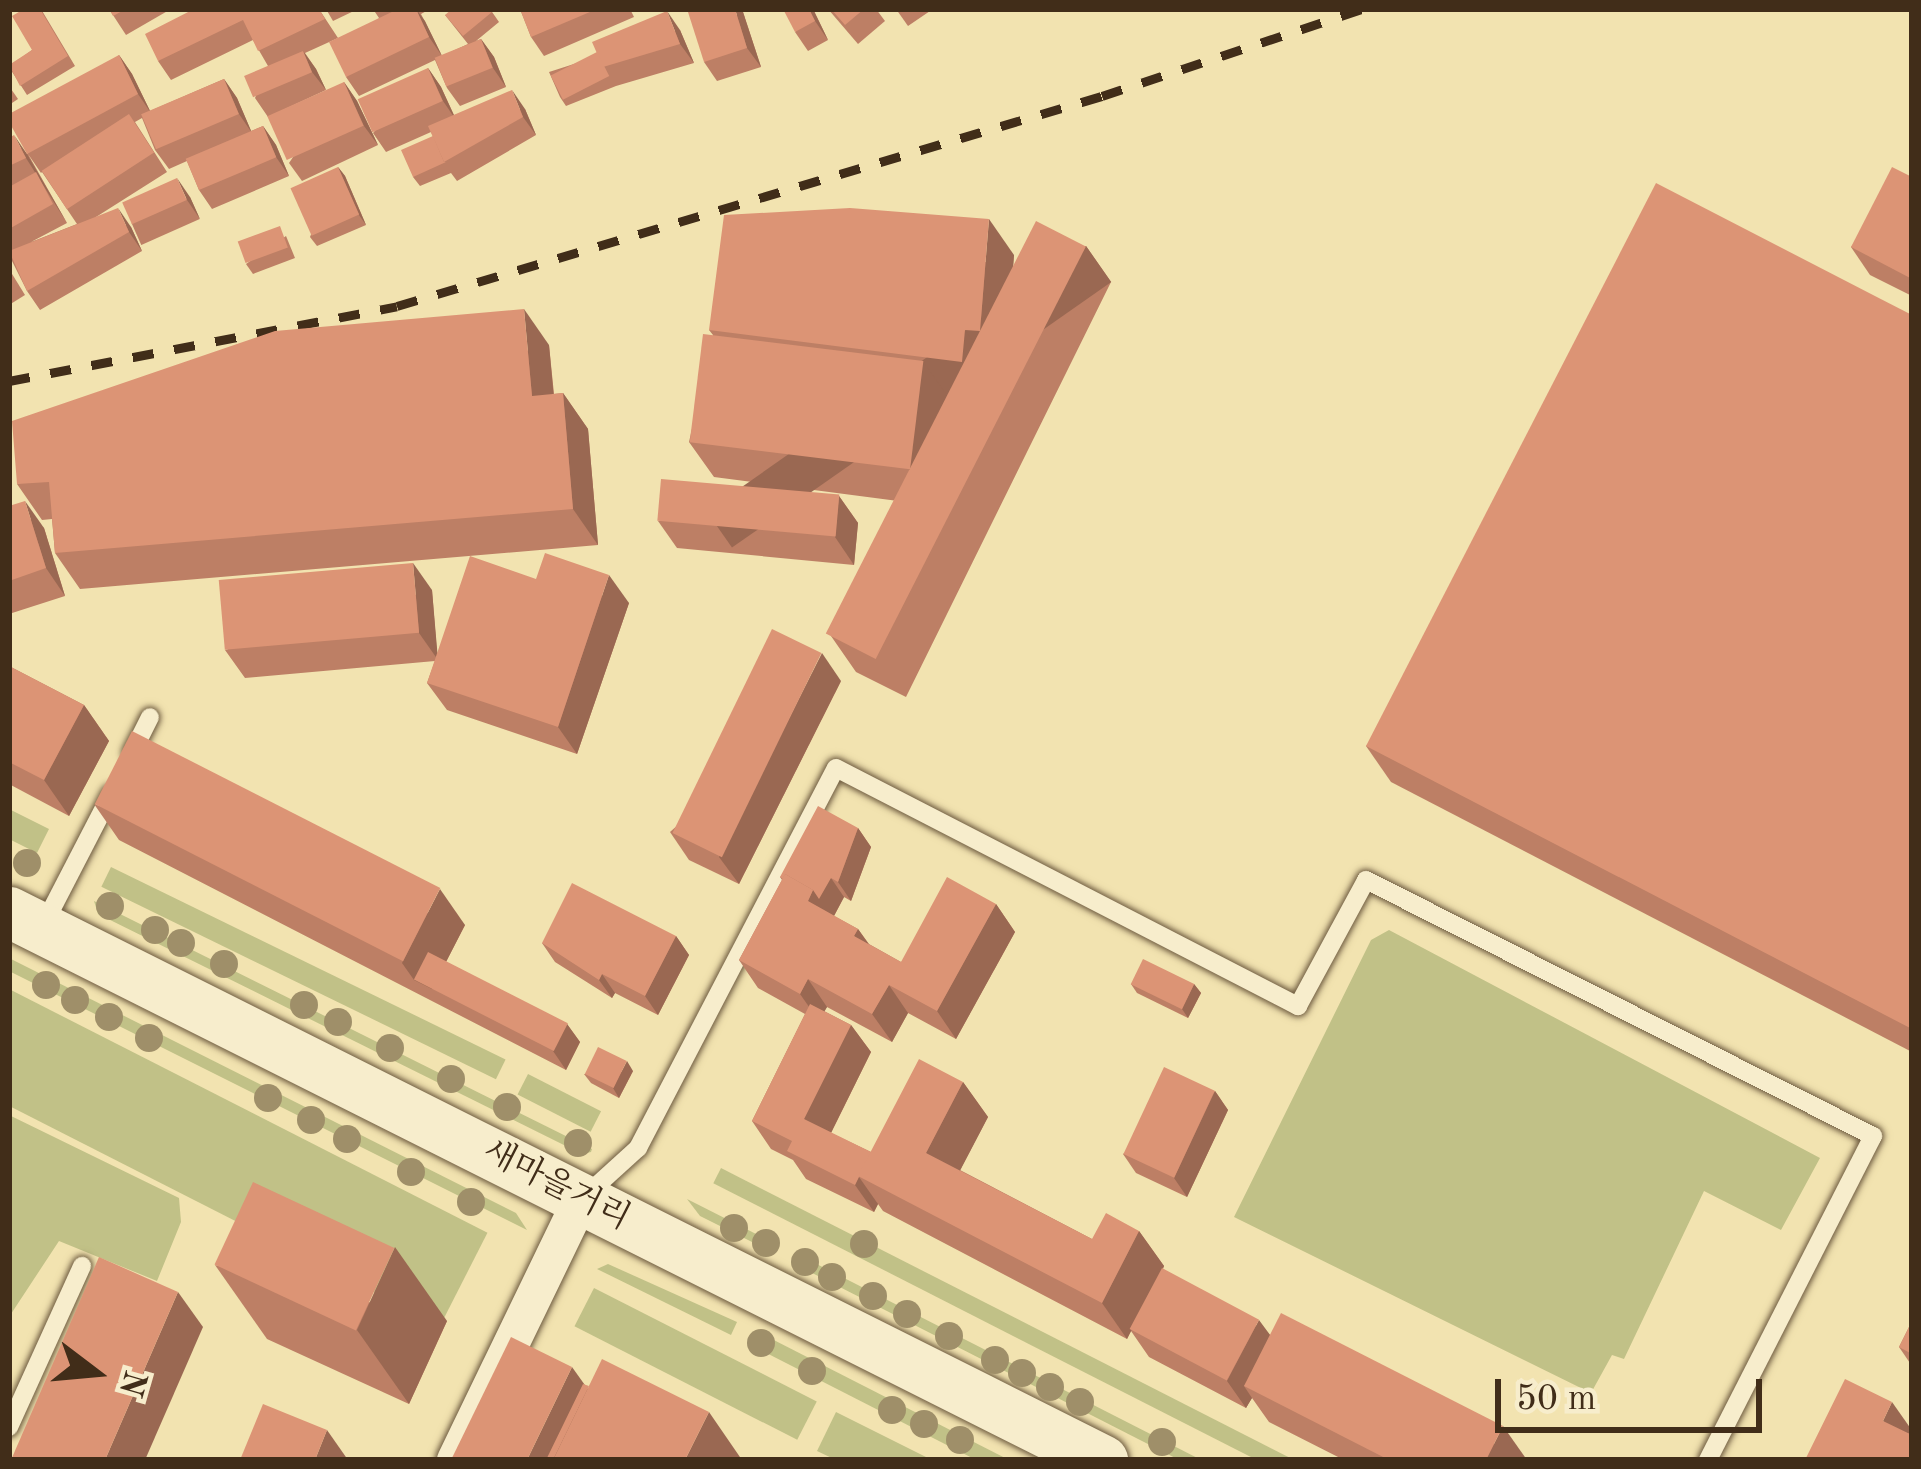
<!DOCTYPE html>
<meta charset="utf-8">
<style>
body{margin:0}
#map{position:relative;width:1921px;height:1469px;overflow:hidden;background:#f2e3b0;font-family:"Old Standard TT","Noto Serif KR",serif}
div>[style]{position:absolute}
.green>*{inset:0;background:#c1c187;transform-origin:0 0}
.roads{filter:drop-shadow(0 0 3px #6d5a3f) drop-shadow(0 0 3px #6d5a3f)}
.lane>*{height:18px;margin:-9px;padding:0 9px;transform-origin:9px;border-radius:9px;background:#f7edcc}
.street>*{height:36px;margin:-18px;padding:0 18px;transform-origin:18px;border-radius:18px;background:#f7edcc}
.secondary>*{height:51px;margin:-25.5px;padding:0 25.5px;transform-origin:25.5px;border-radius:25.5px;background:#f7edcc}
.rail>*{height:9px;margin-top:-4.5px;transform-origin:0;background:repeating-linear-gradient(90deg,#412d19 0 21px,transparent 0 42px)}
.trees>*{width:28px;height:28px;margin:-14px;border-radius:50%;background:#9f8f69}
.wall>*{inset:0;background:#bd7f65;transform-origin:0 0}
.shaded-wall>*{inset:0;background:#9a6852;transform-origin:0 0}
.building>*{inset:0;background:#dc9475;transform-origin:0 0}
span{translate:-50% -50%;white-space:nowrap;text-align:center;line-height:1.15;-webkit-text-stroke:9px #f7edcc;paint-order:stroke}
.street-label{font-size:33px;color:#412d19}
.frame{position:absolute;inset:0;border:12px solid #412d19;pointer-events:none}
.north{position:absolute;left:36px;top:1313px;width:120px;height:120px;-webkit-text-stroke:9px #f7edcc;paint-order:stroke;rotate:106deg;font-size:33px;font-weight:700;line-height:48px;text-align:center;color:#412d19}
.north::after{content:'';display:block;margin:auto;width:42px;height:54px;background:#412d19;clip-path:polygon(50% 0,100% 100%,50% 72%,0 100%)}
.scale{position:absolute;left:1495px;top:1379px;width:267px;height:54px;box-sizing:border-box;border:6px solid #412d19;border-top:0;padding-left:15px;font-size:36px;line-height:42px;white-space:nowrap;color:#412d19;-webkit-text-stroke:9px #f7edcc;paint-order:stroke}
</style>
<div id="map">
<div class="green">
<div style="clip-path:polygon(9px 809px,49px 829px,37px 853px,9px 839px)"></div>
<div style="left:111px;top:867px;width:439px;height:22px;rotate:26deg"></div>
<div style="clip-path:polygon(94px 901px,592px 1149px,591px 1152px,582px 1154px,98px 914px)"></div>
<div style="clip-path:polygon(1389px 930px,1820px 1158px,1781px 1230px,1704px 1191px,1624px 1359px,1612px 1355px,1591px 1393px,1234px 1217px,1371px 940px)"></div>
<div style="clip-path:polygon(9px 958px,516px 1213px,527px 1230px,9px 971px)"></div>
<div style="left:9px;top:989px;width:537px;height:104px;rotate:27deg"></div>
<div style="left:528px;top:1074px;width:82px;height:23px;rotate:27deg"></div>
<div style="clip-path:polygon(9px 1115px,179px 1198px,181px 1222px,157px 1281px,59px 1241px,9px 1317px)"></div>
<div style="left:721px;top:1168px;width:640px;height:17px;rotate:27deg"></div>
<div style="clip-path:polygon(687px 1199px,776px 1244px,772px 1252px,700px 1216px)"></div>
<div style="left:797px;top:1254px;width:456px;height:10px;rotate:27deg"></div>
<div style="clip-path:polygon(608px 1264px,737px 1322px,731px 1335px,597px 1269px)"></div>
<div style="left:594px;top:1288px;width:250px;height:43px;rotate:27deg"></div>
<div style="left:758px;top:1332px;width:284px;height:15px;rotate:27deg"></div>
<div style="clip-path:polygon(836px 1412px,932px 1460px,836px 1460px,817px 1451px)"></div>
</div>
<div class="roads">
<div class="lane">
<div style="left:132px;top:753px;width:40px;rotate:-63.4deg"></div>
<div style="left:44px;top:924px;width:146px;rotate:-62.7deg"></div>
<div style="left:584px;top:1197px;width:73px;rotate:-42.2deg"></div>
<div style="left:638px;top:1148px;width:428px;rotate:-62.5deg"></div>
<div style="left:836px;top:768px;width:520px;rotate:27.26deg"></div>
<div style="left:1298px;top:1006px;width:143px;rotate:-61.6deg"></div>
<div style="left:1366px;top:880px;width:568px;rotate:26.79deg"></div>
<div style="left:1873px;top:1136px;width:364px;rotate:117deg"></div>
<div style="left:9px;top:1427px;width:177px;rotate:-65.6deg"></div>
</div>
<div class="street">
<div style="left:455px;top:1460px;width:290px;rotate:-64.2deg"></div>
</div>
<div class="secondary">
<div style="left:9px;top:912px;width:1223px;rotate:26.63deg"></div>
</div>
</div>
<div class="rail">
<div style="left:9px;top:381px;width:395px;rotate:-10.9deg"></div>
<div style="left:397px;top:306px;width:736px;rotate:-16.59deg"></div>
<div style="left:1102px;top:96px;width:274px;rotate:-18.5deg"></div>
</div>
<div class="trees">
<div style="left:27px;top:863px"></div>
<div style="left:110px;top:906px"></div>
<div style="left:155px;top:930px"></div>
<div style="left:181px;top:943px"></div>
<div style="left:224px;top:964px"></div>
<div style="left:46px;top:985px"></div>
<div style="left:75px;top:1000px"></div>
<div style="left:304px;top:1005px"></div>
<div style="left:109px;top:1017px"></div>
<div style="left:338px;top:1022px"></div>
<div style="left:149px;top:1038px"></div>
<div style="left:390px;top:1048px"></div>
<div style="left:451px;top:1079px"></div>
<div style="left:268px;top:1098px"></div>
<div style="left:507px;top:1107px"></div>
<div style="left:311px;top:1120px"></div>
<div style="left:347px;top:1139px"></div>
<div style="left:578px;top:1143px"></div>
<div style="left:411px;top:1172px"></div>
<div style="left:471px;top:1202px"></div>
<div style="left:734px;top:1228px"></div>
<div style="left:766px;top:1243px"></div>
<div style="left:864px;top:1244px"></div>
<div style="left:805px;top:1262px"></div>
<div style="left:832px;top:1277px"></div>
<div style="left:873px;top:1296px"></div>
<div style="left:907px;top:1314px"></div>
<div style="left:949px;top:1336px"></div>
<div style="left:761px;top:1343px"></div>
<div style="left:995px;top:1360px"></div>
<div style="left:812px;top:1371px"></div>
<div style="left:1022px;top:1373px"></div>
<div style="left:1050px;top:1387px"></div>
<div style="left:1080px;top:1402px"></div>
<div style="left:892px;top:1410px"></div>
<div style="left:924px;top:1424px"></div>
<div style="left:960px;top:1440px"></div>
<div style="left:1162px;top:1442px"></div>
</div>
<div class="wall">
<div style="clip-path:polygon(41px 9px,75px 66px,27px 95px,9px 67px,32px 50px)"></div>
<div style="clip-path:polygon(109px 9px,171px 9px,126px 35px)"></div>
<div style="clip-path:polygon(194px 9px,319px 9px,338px 38px,305px 53px,316px 69px,326px 90px,268px 117px,255px 98px,268px 66px,253px 40px,171px 80px,158px 61px)"></div>
<div style="clip-path:polygon(326px 9px,358px 9px,333px 21px)"></div>
<div style="clip-path:polygon(373px 9px,430px 9px,421px 14px,442px 56px,468px 44px,445px 15px,490px 9px,499px 22px,476px 41px,481px 39px,494px 57px,506px 87px,460px 106px,447px 88px,435px 60px,359px 96px,346px 77px,379px 18px)"></div>
<div style="clip-path:polygon(520px 9px,630px 9px,634px 17px,544px 56px,531px 37px)"></div>
<div style="clip-path:polygon(742px 9px,761px 67px,717px 81px,704px 62px)"></div>
<div style="clip-path:polygon(813px 9px,828px 40px,808px 51px,795px 32px)"></div>
<div style="clip-path:polygon(828px 9px,876px 9px,885px 21px,858px 44px)"></div>
<div style="clip-path:polygon(896px 9px,933px 9px,908px 26px)"></div>
<div style="clip-path:polygon(680px 30px,694px 63px,616px 86px,566px 106px,560px 97px,549px 72px)"></div>
<div style="clip-path:polygon(evenodd,119px 55px,132px 74px,150px 111px,224px 79px,237px 98px,251px 131px,263px 126px,276px 145px,289px 176px,212px 209px,199px 190px,187px 161px,169px 169px,155px 150px,142px 118px,135px 122px,167px 172px,96px 217px,131px 227px,142px 251px,40px 310px,27px 291px,9px 255px,9px 138px,27px 154px,119px 55px,28px 154px,41px 173px,42px 172px,77px 224px,31px 242px,67px 223px,28px 154px)"></div>
<div style="clip-path:polygon(428px 68px,441px 87px,454px 115px,525px 109px,536px 135px,457px 181px,451px 173px,420px 186px,413px 177px,433px 136px,431px 132px,386px 152px,373px 133px)"></div>
<div style="clip-path:polygon(344px 82px,357px 101px,378px 145px,302px 181px,289px 163px)"></div>
<div style="clip-path:polygon(9px 86px,18px 99px,9px 105px)"></div>
<div style="clip-path:polygon(338px 167px,345px 176px,366px 225px,317px 246px,310px 237px)"></div>
<div style="clip-path:polygon(1912px 177px,1912px 296px,1870px 275px,1851px 247px)"></div>
<div style="left:190px;top:197px;width:24px;height:64px;rotate:66deg"></div>
<div style="clip-path:polygon(286px 236px,295px 258px,253px 274px,246px 264px)"></div>
<div style="clip-path:polygon(1086px 246px,1111px 282px,906px 697px,856px 672px,831px 636px,898px 501px,714px 477px,689px 442px,713px 335px,709px 330px,1014px 255px,1013px 268px)"></div>
<div style="clip-path:polygon(9px 269px,25px 295px,9px 305px)"></div>
<div style="clip-path:polygon(1912px 315px,1912px 1052px,1391px 782px,1366px 746px)"></div>
<div style="clip-path:polygon(549px 345px,554px 394px,563px 393px,588px 429px,598px 545px,80px 589px,55px 553px,52px 519px,42px 520px,17px 484px)"></div>
<div style="clip-path:polygon(839px 496px,858px 523px,854px 565px,677px 548px,658px 521px)"></div>
<div style="clip-path:polygon(9px 506px,44px 528px,65px 596px,9px 614px)"></div>
<div style="clip-path:polygon(536px 579px,629px 603px,577px 754px,447px 710px,427px 683px,435px 661px,245px 678px,225px 650px,432px 590px,437px 653px)"></div>
<div style="clip-path:polygon(9px 666px,84px 705px,109px 741px,69px 816px,9px 784px)"></div>
<div style="clip-path:polygon(841px 681px,739px 884px,689px 860px,670px 832px)"></div>
<div style="clip-path:polygon(94px 804px,465px 925px,446px 962px,567px 1024px,580px 1042px,566px 1070px,119px 840px)"></div>
<div style="clip-path:polygon(858px 828px,871px 847px,851px 901px,844px 897px,834px 916px,858px 929px,869px 944px,901px 962px,996px 904px,1015px 932px,956px 1039px,908px 1013px,892px 1042px,827px 1007px,824px 1011px,851px 1025px,871px 1052px,831px 1133px,871px 1152px,963px 1082px,988px 1117px,960px 1170px,1092px 1239px,1139px 1231px,1164px 1266px,1163px 1269px,1270px 1335px,1527px 1460px,1344px 1460px,1269px 1422px,1252px 1398px,1246px 1408px,1149px 1357px,1131px 1331px,1127px 1339px,883px 1211px,878px 1204px,874px 1212px,806px 1179px,793px 1160px,771px 1149px,752px 1121px,805px 1014px,758px 988px,739px 960px,782px 880px,780px 877px)"></div>
<div style="clip-path:polygon(676px 936px,689px 955px,658px 1015px,615px 993px,612px 998px,555px 962px,542px 943px)"></div>
<div style="clip-path:polygon(1131px 984px,1194px 984px,1201px 993px,1188px 1018px,1137px 993px)"></div>
<div style="clip-path:polygon(633px 1071px,619px 1098px,591px 1083px,584px 1074px)"></div>
<div style="clip-path:polygon(1215px 1091px,1228px 1110px,1187px 1197px,1136px 1173px,1123px 1154px)"></div>
<div style="clip-path:polygon(215px 1265px,447px 1321px,409px 1404px,267px 1339px)"></div>
<div style="clip-path:polygon(1912px 1321px,1912px 1366px,1899px 1347px)"></div>
</div>
<div class="shaded-wall">
<div style="clip-path:polygon(416px 9px,425px 21px,442px 56px,429px 37px)"></div>
<div style="clip-path:polygon(735px 9px,742px 9px,761px 67px,747px 48px)"></div>
<div style="clip-path:polygon(809px 9px,813px 9px,828px 40px,815px 21px)"></div>
<div style="clip-path:polygon(667px 11px,680px 30px,694px 63px,680px 44px)"></div>
<div style="clip-path:polygon(481px 39px,494px 57px,506px 87px,493px 68px)"></div>
<div style="clip-path:polygon(303px 51px,316px 69px,326px 90px,312px 72px)"></div>
<div style="clip-path:polygon(119px 55px,132px 74px,151px 113px,138px 94px)"></div>
<div style="clip-path:polygon(428px 68px,441px 87px,456px 120px,443px 101px)"></div>
<div style="clip-path:polygon(224px 79px,237px 98px,252px 133px,239px 114px)"></div>
<div style="clip-path:polygon(344px 82px,357px 101px,378px 145px,364px 126px)"></div>
<div style="clip-path:polygon(512px 90px,525px 109px,536px 135px,523px 117px)"></div>
<div style="clip-path:polygon(263px 126px,276px 145px,289px 176px,276px 157px)"></div>
<div style="clip-path:polygon(14px 135px,27px 154px,67px 223px,26px 158px)"></div>
<div style="clip-path:polygon(338px 167px,345px 176px,366px 225px,359px 215px)"></div>
<div style="clip-path:polygon(177px 178px,190px 197px,200px 219px,187px 200px)"></div>
<div style="clip-path:polygon(118px 208px,131px 227px,142px 251px,129px 232px)"></div>
<div style="clip-path:polygon(989px 219px,1014px 255px,1005px 366px,980px 331px)"></div>
<div style="left:1086px;top:246px;width:44px;height:463px;rotate:55deg"></div>
<div style="clip-path:polygon(524px 309px,549px 345px,557px 432px,532px 396px)"></div>
<div style="clip-path:polygon(965px 330px,990px 365px,987px 398px,962px 362px)"></div>
<div style="clip-path:polygon(923px 361px,948px 397px,934px 505px,909px 470px)"></div>
<div style="clip-path:polygon(563px 393px,588px 429px,598px 545px,573px 509px)"></div>
<div style="clip-path:polygon(839px 496px,858px 523px,854px 565px,835px 537px)"></div>
<div style="clip-path:polygon(25px 501px,44px 528px,65px 596px,46px 568px)"></div>
<div style="clip-path:polygon(413px 563px,432px 590px,438px 660px,419px 633px)"></div>
<div style="clip-path:polygon(609px 575px,629px 603px,577px 754px,558px 727px)"></div>
<div style="clip-path:polygon(822px 653px,841px 681px,739px 884px,719px 857px)"></div>
<div style="clip-path:polygon(84px 705px,109px 741px,69px 816px,44px 780px)"></div>
<div style="clip-path:polygon(858px 828px,871px 847px,851px 901px,838px 882px)"></div>
<div style="clip-path:polygon(831px 878px,844px 897px,827px 929px,808px 901px,813px 890px)"></div>
<div style="clip-path:polygon(440px 889px,465px 925px,432px 989px,414px 980px,402px 963px)"></div>
<div style="clip-path:polygon(996px 904px,1015px 932px,956px 1039px,937px 1011px)"></div>
<div style="clip-path:polygon(858px 929px,877px 956px,854px 936px)"></div>
<div style="clip-path:polygon(676px 936px,689px 955px,658px 1015px,645px 996px)"></div>
<div style="clip-path:polygon(602px 974px,615px 993px,612px 998px,599px 980px)"></div>
<div style="clip-path:polygon(808px 979px,827px 1007px,819px 1021px,800px 994px)"></div>
<div style="clip-path:polygon(1194px 984px,1201px 993px,1188px 1018px,1182px 1009px)"></div>
<div style="clip-path:polygon(889px 985px,908px 1013px,892px 1042px,872px 1014px)"></div>
<div style="clip-path:polygon(567px 1024px,580px 1042px,566px 1070px,553px 1051px)"></div>
<div style="clip-path:polygon(851px 1025px,871px 1052px,824px 1147px,804px 1119px)"></div>
<div style="clip-path:polygon(627px 1061px,633px 1071px,619px 1098px,613px 1088px)"></div>
<div style="clip-path:polygon(963px 1082px,988px 1117px,951px 1188px,926px 1153px)"></div>
<div style="clip-path:polygon(1215px 1091px,1228px 1110px,1187px 1197px,1174px 1178px)"></div>
<div style="clip-path:polygon(859px 1177px,878px 1204px,874px 1212px,855px 1185px)"></div>
<div style="clip-path:polygon(1139px 1231px,1164px 1266px,1127px 1339px,1102px 1303px)"></div>
<div style="clip-path:polygon(395px 1247px,447px 1321px,409px 1404px,357px 1330px)"></div>
<div style="clip-path:polygon(178px 1292px,203px 1327px,145px 1460px,105px 1460px)"></div>
<div style="clip-path:polygon(1259px 1320px,1279px 1347px,1244px 1386px,1252px 1398px,1246px 1408px,1227px 1381px)"></div>
<div style="clip-path:polygon(572px 1367px,597px 1402px,555px 1460px,527px 1460px)"></div>
<div style="clip-path:polygon(1892px 1402px,1911px 1429px,1902px 1448px,1883px 1421px)"></div>
<div style="clip-path:polygon(709px 1412px,742px 1460px,685px 1460px)"></div>
<div style="clip-path:polygon(1503px 1426px,1527px 1460px,1486px 1460px)"></div>
<div style="clip-path:polygon(327px 1430px,348px 1460px,315px 1460px)"></div>
</div>
<div class="building">
<div style="clip-path:polygon(24px 9px,40px 9px,68px 56px,20px 86px,9px 65px,32px 50px,12px 16px)"></div>
<div style="clip-path:polygon(109px 9px,126px 9px,113px 16px)"></div>
<div style="clip-path:polygon(194px 9px,319px 9px,325px 19px,258px 51px,243px 20px,158px 61px,145px 34px)"></div>
<div style="clip-path:polygon(398px 9px,416px 9px,429px 37px,346px 77px,329px 42px)"></div>
<div style="clip-path:polygon(452px 9px,490px 9px,492px 12px,463px 36px,445px 15px)"></div>
<div style="clip-path:polygon(520px 9px,597px 9px,531px 37px)"></div>
<div style="clip-path:polygon(687px 9px,735px 9px,747px 48px,704px 62px)"></div>
<div style="clip-path:polygon(783px 9px,809px 9px,815px 21px,795px 32px)"></div>
<div style="clip-path:polygon(831px 9px,864px 9px,845px 25px)"></div>
<div style="clip-path:polygon(667px 11px,680px 44px,603px 67px,592px 42px)"></div>
<div style="left:481px;top:39px;width:31px;height:50px;rotate:68deg"></div>
<div style="left:303px;top:51px;width:23px;height:64px;rotate:67deg"></div>
<div style="left:597px;top:52px;width:27px;height:52px;rotate:63deg"></div>
<div style="clip-path:polygon(119px 55px,138px 94px,27px 154px,9px 122px,9px 114px)"></div>
<div style="left:428px;top:68px;width:36px;height:77px;rotate:66deg"></div>
<div style="left:224px;top:79px;width:38px;height:90px;rotate:67deg"></div>
<div style="left:344px;top:82px;width:48px;height:84px;rotate:66deg"></div>
<div style="clip-path:polygon(512px 90px,523px 117px,444px 162px,428px 126px)"></div>
<div style="left:129px;top:114px;width:46px;height:104px;rotate:57deg"></div>
<div style="left:263px;top:126px;width:34px;height:84px;rotate:67deg"></div>
<div style="clip-path:polygon(14px 135px,26px 158px,9px 166px,9px 138px)"></div>
<div style="clip-path:polygon(433px 136px,444px 162px,446px 162px,413px 177px,401px 150px)"></div>
<div style="left:338px;top:167px;width:52px;height:52px;rotate:66deg"></div>
<div style="clip-path:polygon(1892px 167px,1912px 177px,1912px 279px,1851px 247px)"></div>
<div style="clip-path:polygon(36px 172px,53px 204px,9px 229px,9px 187px)"></div>
<div style="left:177px;top:178px;width:24px;height:60px;rotate:66deg"></div>
<div style="clip-path:polygon(1656px 183px,1912px 315px,1912px 1029px,1366px 746px)"></div>
<div style="clip-path:polygon(118px 208px,129px 232px,27px 291px,9px 251px)"></div>
<div style="clip-path:polygon(850px 208px,989px 219px,980px 331px,965px 330px,962px 362px,709px 330px,724px 215px)"></div>
<div style="left:1036px;top:221px;width:56px;height:463px;rotate:27deg"></div>
<div style="left:280px;top:226px;width:23px;height:45px;rotate:70deg"></div>
<div style="clip-path:polygon(524px 309px,532px 396px,563px 393px,573px 509px,55px 553px,49px 482px,17px 484px,12px 421px,275px 331px)"></div>
<div style="left:703px;top:334px;width:222px;height:109px;rotate:7deg"></div>
<div style="left:661px;top:479px;width:179px;height:42px;rotate:5deg"></div>
<div style="clip-path:polygon(25px 501px,46px 568px,9px 581px,9px 506px)"></div>
<div style="clip-path:polygon(545px 553px,609px 575px,558px 727px,427px 683px,470px 556px,536px 579px)"></div>
<div style="left:413px;top:563px;width:70px;height:195px;rotate:85deg"></div>
<div style="left:772px;top:629px;width:55px;height:227px;rotate:26deg"></div>
<div style="clip-path:polygon(9px 666px,84px 705px,44px 780px,9px 762px)"></div>
<div style="left:132px;top:731px;width:346px;height:82px;rotate:27deg"></div>
<div style="clip-path:polygon(818px 806px,858px 828px,838px 882px,831px 878px,819px 899px,813px 890px,785px 874px,783px 879px,780px 877px)"></div>
<div style="clip-path:polygon(785px 874px,813px 890px,808px 901px,858px 929px,854px 936px,901px 962px,947px 877px,996px 904px,937px 1011px,889px 985px,872px 1014px,808px 979px,800px 994px,739px 960px)"></div>
<div style="clip-path:polygon(572px 883px,676px 936px,645px 996px,602px 974px,599px 980px,542px 943px)"></div>
<div style="left:428px;top:952px;width:157px;height:31px;rotate:27deg"></div>
<div style="left:1143px;top:959px;width:57px;height:28px;rotate:26deg"></div>
<div style="clip-path:polygon(810px 1004px,851px 1025px,804px 1119px,871px 1152px,855px 1185px,787px 1151px,792px 1141px,752px 1121px)"></div>
<div style="left:598px;top:1047px;width:32px;height:30px;rotate:26deg"></div>
<div style="clip-path:polygon(919px 1059px,963px 1082px,926px 1153px,1092px 1239px,1106px 1213px,1139px 1231px,1102px 1303px,858px 1176px)"></div>
<div style="left:1164px;top:1067px;width:56px;height:96px;rotate:25deg"></div>
<div style="left:253px;top:1182px;width:156px;height:91px;rotate:25deg"></div>
<div style="clip-path:polygon(99px 1257px,178px 1292px,105px 1460px,11px 1460px)"></div>
<div style="left:1162px;top:1268px;width:110px;height:69px;rotate:28deg"></div>
<div style="clip-path:polygon(1281px 1313px,1503px 1426px,1486px 1460px,1389px 1460px,1244px 1386px)"></div>
<div style="clip-path:polygon(1912px 1321px,1912px 1354px,1899px 1347px)"></div>
<div style="clip-path:polygon(511px 1337px,572px 1367px,527px 1460px,451px 1460px)"></div>
<div style="clip-path:polygon(602px 1359px,709px 1412px,685px 1460px,558px 1460px,554px 1458px)"></div>
<div style="clip-path:polygon(1845px 1379px,1892px 1402px,1883px 1421px,1912px 1435px,1912px 1460px,1805px 1460px)"></div>
<div style="clip-path:polygon(583px 1384px,589px 1386px,554px 1458px,555px 1460px,546px 1460px)"></div>
<div style="clip-path:polygon(263px 1404px,327px 1430px,315px 1460px,240px 1460px)"></div>
</div>
<div class="street-label">
<span style="left:556px;top:1186px;rotate:27deg">새마을거리</span>
</div>
<div class="frame"></div>
<div class="north">N</div>
<div class="scale">50 m</div>
</div>
